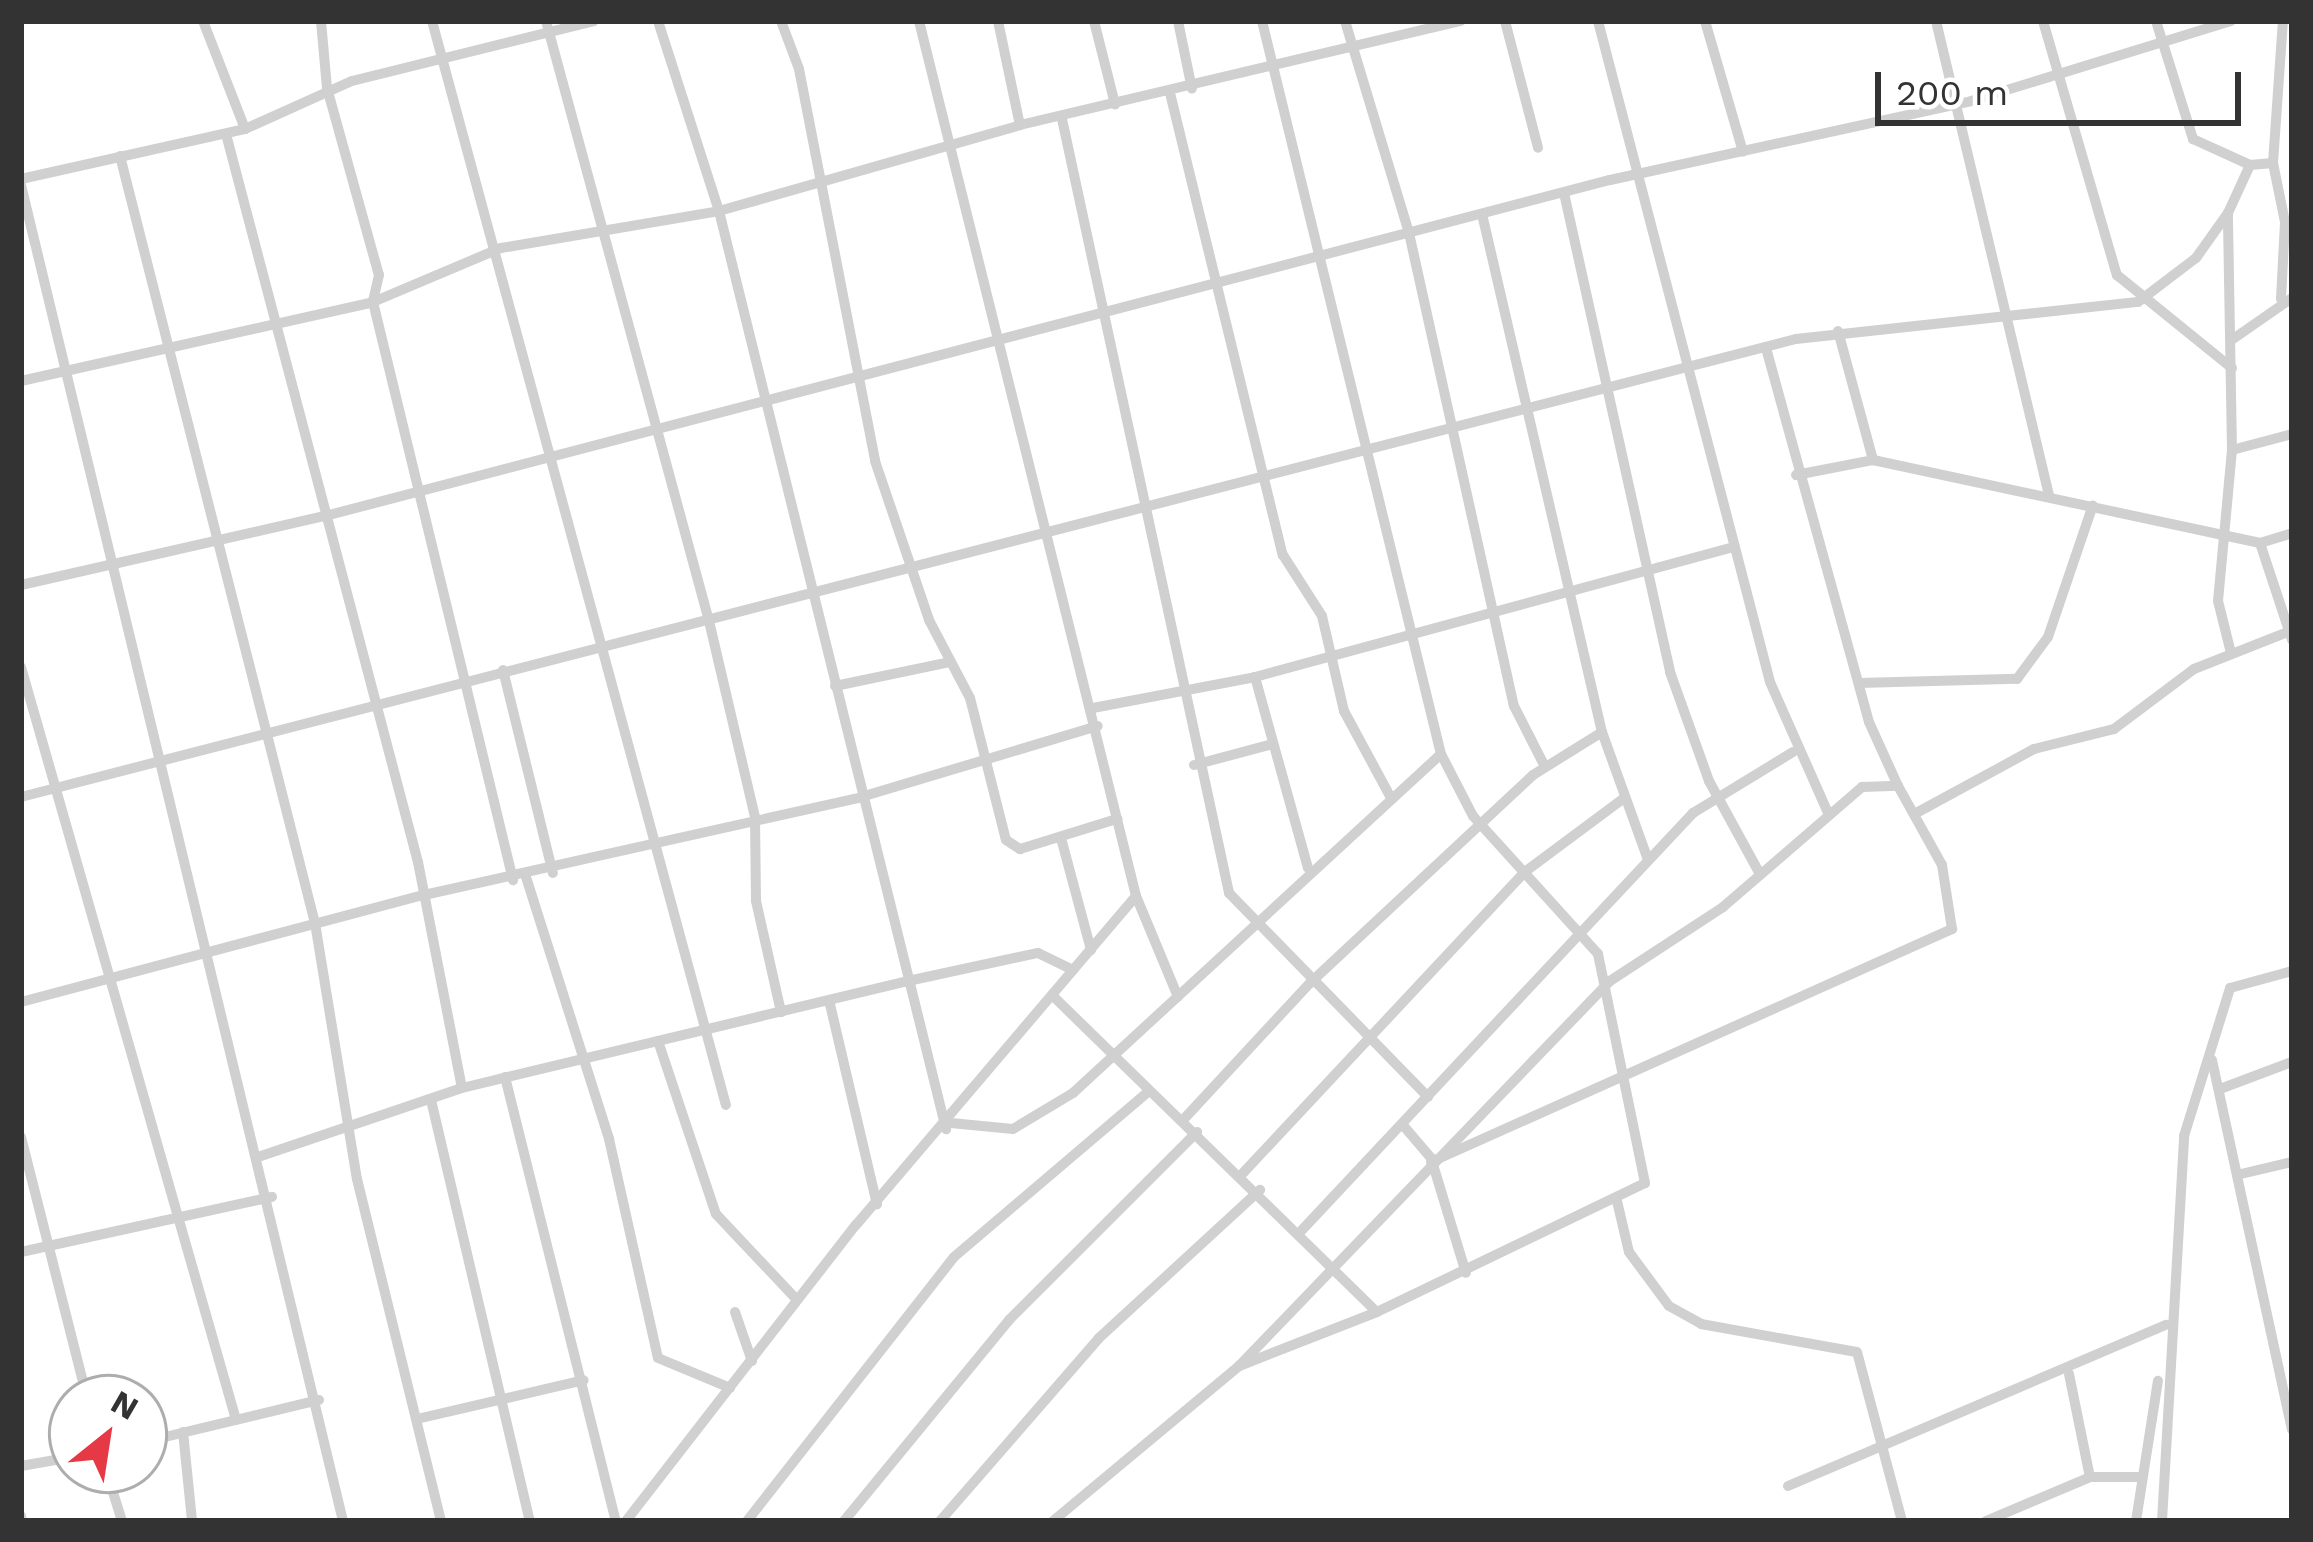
<!DOCTYPE html>
<style>
body{margin:0}
#map{position:relative;width:2313px;height:1542px;overflow:hidden;background:#fff;font-family:"Work Sans",sans-serif}
div>[style]{position:absolute}
.minor>*{height:10px;margin:-5px;padding:0 5px;transform-origin:5px;border-radius:5px;background:#d0d0d0}
span{translate:-50% -50%;white-space:nowrap;text-align:center;line-height:1.15;-webkit-text-stroke:12px #fff;paint-order:stroke}
.frame{position:absolute;inset:0;border:24px solid #333;pointer-events:none}
.north{position:absolute;left:48px;top:1374px;width:120px;height:120px;box-sizing:border-box;background:#fff;border:3px solid #adadad;border-radius:50%;rotate:30deg;font-size:33px;font-weight:700;line-height:48px;text-align:center;color:#333}
.north::after{content:'';display:block;margin:auto;width:42px;height:54px;background:#e63946;clip-path:polygon(50% 0,100% 100%,50% 72%,0 100%)}
.scale{position:absolute;left:1875px;top:72px;width:366px;height:54px;box-sizing:border-box;border:6px solid #333;border-top:0;padding-left:15px;font-size:36px;line-height:42px;white-space:nowrap;color:#333;-webkit-text-stroke:9px #fff;paint-order:stroke}
</style>
<div id="map">
<div class="minor">
<div style="left:203px;top:21px;width:116px;rotate:68.7deg"></div>
<div style="left:321px;top:21px;width:67px;rotate:84.9deg"></div>
<div style="left:327px;top:88px;width:194px;rotate:74.5deg"></div>
<div style="left:379px;top:275px;width:28px;rotate:103deg"></div>
<div style="left:373px;top:302px;width:595px;rotate:76.38deg"></div>
<div style="left:432px;top:21px;width:1123px;rotate:74.83deg"></div>
<div style="left:546px;top:21px;width:622px;rotate:74.8deg"></div>
<div style="left:709px;top:621px;width:201px;rotate:76.8deg"></div>
<div style="left:755px;top:817px;width:84px;rotate:89.3deg"></div>
<div style="left:756px;top:901px;width:114px;rotate:77.3deg"></div>
<div style="left:658px;top:21px;width:200px;rotate:72.2deg"></div>
<div style="left:719px;top:211px;width:946px;rotate:76.11deg"></div>
<div style="left:781px;top:21px;width:51px;rotate:69.4deg"></div>
<div style="left:799px;top:69px;width:399px;rotate:79deg"></div>
<div style="left:875px;top:461px;width:168px;rotate:71.2deg"></div>
<div style="left:929px;top:620px;width:88px;rotate:62.3deg"></div>
<div style="left:970px;top:698px;width:146px;rotate:75.8deg"></div>
<div style="left:1006px;top:840px;width:17px;rotate:33deg"></div>
<div style="left:1020px;top:849px;width:102px;rotate:-17.2deg"></div>
<div style="left:919px;top:21px;width:902px;rotate:76.07deg"></div>
<div style="left:1136px;top:896px;width:109px;rotate:67.4deg"></div>
<div style="left:998px;top:21px;width:106px;rotate:78.1deg"></div>
<div style="left:1094px;top:21px;width:86px;rotate:75.8deg"></div>
<div style="left:1178px;top:21px;width:69px;rotate:78.4deg"></div>
<div style="left:1262px;top:21px;width:755px;rotate:76.28deg"></div>
<div style="left:1441px;top:754px;width:70px;rotate:62.7deg"></div>
<div style="left:1473px;top:816px;width:186px;rotate:47.8deg"></div>
<div style="left:1598px;top:954px;width:234px;rotate:78.4deg"></div>
<div style="left:1645px;top:1183px;width:297px;rotate:154.3deg"></div>
<div style="left:1345px;top:21px;width:221px;rotate:73.2deg"></div>
<div style="left:1409px;top:233px;width:485px;rotate:77.5deg"></div>
<div style="left:1514px;top:706px;width:66px;rotate:63deg"></div>
<div style="left:1505px;top:21px;width:131px;rotate:75.4deg"></div>
<div style="left:1598px;top:21px;width:683px;rotate:75.41deg"></div>
<div style="left:1770px;top:682px;width:143px;rotate:66.1deg"></div>
<div style="left:1705px;top:21px;width:136px;rotate:73.8deg"></div>
<div style="left:1936px;top:21px;width:487px;rotate:76.6deg"></div>
<div style="left:2043px;top:21px;width:265px;rotate:73.8deg"></div>
<div style="left:2117px;top:275px;width:148px;rotate:39deg"></div>
<div style="left:2156px;top:21px;width:124px;rotate:72.6deg"></div>
<div style="left:2193px;top:139px;width:63px;rotate:24.5deg"></div>
<div style="left:1170px;top:93px;width:476px;rotate:76.3deg"></div>
<div style="left:1283px;top:555px;width:72px;rotate:57.4deg"></div>
<div style="left:1322px;top:616px;width:98px;rotate:77deg"></div>
<div style="left:1344px;top:711px;width:97px;rotate:61.6deg"></div>
<div style="left:1062px;top:119px;width:792px;rotate:77.82deg"></div>
<div style="left:1229px;top:893px;width:285px;rotate:45.7deg"></div>
<div style="left:226px;top:134px;width:753px;rotate:75.23deg"></div>
<div style="left:418px;top:862px;width:230px;rotate:79deg"></div>
<div style="left:120px;top:156px;width:791px;rotate:75.74deg"></div>
<div style="left:315px;top:923px;width:259px;rotate:80.7deg"></div>
<div style="left:357px;top:1179px;width:352px;rotate:76.2deg"></div>
<div style="left:21px;top:179px;width:230px;rotate:-12.6deg"></div>
<div style="left:245px;top:129px;width:117px;rotate:-24.2deg"></div>
<div style="left:352px;top:81px;width:249px;rotate:-13.9deg"></div>
<div style="left:21px;top:185px;width:1374px;rotate:76.45deg"></div>
<div style="left:1564px;top:193px;width:491px;rotate:77.5deg"></div>
<div style="left:1670px;top:672px;width:116px;rotate:70.3deg"></div>
<div style="left:1709px;top:781px;width:106px;rotate:61.3deg"></div>
<div style="left:1482px;top:214px;width:532px;rotate:76.96deg"></div>
<div style="left:1602px;top:732px;width:136px;rotate:70.2deg"></div>
<div style="left:2281px;top:299px;width:77px;rotate:-87deg"></div>
<div style="left:2285px;top:222px;width:60px;rotate:-101.5deg"></div>
<div style="left:2273px;top:163px;width:142px;rotate:-86deg"></div>
<div style="left:1838px;top:331px;width:134px;rotate:74.8deg"></div>
<div style="left:1873px;top:460px;width:396px;rotate:12.1deg"></div>
<div style="left:2260px;top:543px;width:102px;rotate:71.7deg"></div>
<div style="left:2233px;top:339px;width:72px;rotate:-34.8deg"></div>
<div style="left:21px;top:381px;width:361px;rotate:-12.6deg"></div>
<div style="left:373px;top:302px;width:139px;rotate:-22.9deg"></div>
<div style="left:501px;top:248px;width:221px;rotate:-9.6deg"></div>
<div style="left:719px;top:211px;width:313px;rotate:-15.9deg"></div>
<div style="left:1020px;top:125px;width:453px;rotate:-13.3deg"></div>
<div style="left:2232px;top:450px;width:62px;rotate:-14.9deg"></div>
<div style="left:1796px;top:475px;width:78px;rotate:-11deg"></div>
<div style="left:2260px;top:543px;width:34px;rotate:-17deg"></div>
<div style="left:21px;top:585px;width:316px;rotate:-12.8deg"></div>
<div style="left:329px;top:515px;width:1324px;rotate:-14.66deg"></div>
<div style="left:1610px;top:180px;width:370px;rotate:-12.3deg"></div>
<div style="left:1971px;top:101px;width:272px;rotate:-17.1deg"></div>
<div style="left:2230px;top:649px;width:49px;rotate:-104deg"></div>
<div style="left:2218px;top:601px;width:152px;rotate:-84.7deg"></div>
<div style="left:2232px;top:450px;width:237px;rotate:-91deg"></div>
<div style="left:2228px;top:213px;width:53px;rotate:-65.4deg"></div>
<div style="left:2250px;top:165px;width:23px;rotate:-5deg"></div>
<div style="left:21px;top:667px;width:783px;rotate:74.06deg"></div>
<div style="left:503px;top:670px;width:209px;rotate:76.2deg"></div>
<div style="left:1255px;top:677px;width:198px;rotate:74.5deg"></div>
<div style="left:1859px;top:683px;width:158px;rotate:-1.5deg"></div>
<div style="left:2017px;top:679px;width:52px;rotate:-53.6deg"></div>
<div style="left:2048px;top:637px;width:139px;rotate:-71.2deg"></div>
<div style="left:835px;top:686px;width:117px;rotate:-11.8deg"></div>
<div style="left:1093px;top:708px;width:165px;rotate:-10.8deg"></div>
<div style="left:1255px;top:677px;width:496px;rotate:-15.2deg"></div>
<div style="left:1194px;top:765px;width:78px;rotate:-14.9deg"></div>
<div style="left:21px;top:797px;width:1833px;rotate:-14.47deg"></div>
<div style="left:1796px;top:339px;width:344px;rotate:-6.2deg"></div>
<div style="left:2138px;top:302px;width:73px;rotate:-37.2deg"></div>
<div style="left:2196px;top:258px;width:55px;rotate:-54.6deg"></div>
<div style="left:1918px;top:812px;width:132px;rotate:-28.5deg"></div>
<div style="left:2034px;top:749px;width:82px;rotate:-14deg"></div>
<div style="left:2114px;top:729px;width:100px;rotate:-36.9deg"></div>
<div style="left:2194px;top:669px;width:101px;rotate:-21.5deg"></div>
<div style="left:1061px;top:838px;width:116px;rotate:75deg"></div>
<div style="left:526px;top:877px;width:275px;rotate:72.4deg"></div>
<div style="left:609px;top:1139px;width:224px;rotate:77.4deg"></div>
<div style="left:658px;top:1358px;width:78px;rotate:22.6deg"></div>
<div style="left:1054px;top:997px;width:451px;rotate:44.3deg"></div>
<div style="left:1377px;top:1312px;width:148px;rotate:158.6deg"></div>
<div style="left:829px;top:1000px;width:210px;rotate:76.8deg"></div>
<div style="left:21px;top:1002px;width:417px;rotate:-14.9deg"></div>
<div style="left:424px;top:895px;width:448px;rotate:-12.6deg"></div>
<div style="left:861px;top:797px;width:247px;rotate:-16.7deg"></div>
<div style="left:658px;top:1041px;width:182px;rotate:71.5deg"></div>
<div style="left:716px;top:1214px;width:117px;rotate:46.7deg"></div>
<div style="left:2212px;top:1060px;width:378px;rotate:77.8deg"></div>
<div style="left:505px;top:1077px;width:458px;rotate:76deg"></div>
<div style="left:2220px;top:1089px;width:77px;rotate:-20.6deg"></div>
<div style="left:431px;top:1100px;width:432px;rotate:76.8deg"></div>
<div style="left:1183px;top:1120px;width:187px;rotate:-47.2deg"></div>
<div style="left:1310px;top:983px;width:305px;rotate:-43deg"></div>
<div style="left:1533px;top:775px;width:81px;rotate:-31.9deg"></div>
<div style="left:951px;top:1123px;width:62px;rotate:5.5deg"></div>
<div style="left:1013px;top:1129px;width:70px;rotate:-31deg"></div>
<div style="left:1073px;top:1093px;width:500px;rotate:-42.65deg"></div>
<div style="left:1402px;top:1124px;width:45px;rotate:49.5deg"></div>
<div style="left:1431px;top:1158px;width:120px;rotate:73.1deg"></div>
<div style="left:21px;top:1137px;width:269px;rotate:75.8deg"></div>
<div style="left:261px;top:1156px;width:212px;rotate:-18.7deg"></div>
<div style="left:462px;top:1088px;width:459px;rotate:-13.5deg"></div>
<div style="left:908px;top:981px;width:133px;rotate:-12.2deg"></div>
<div style="left:1038px;top:953px;width:39px;rotate:26deg"></div>
<div style="left:1431px;top:1162px;width:571px;rotate:-24.09deg"></div>
<div style="left:1952px;top:929px;width:65px;rotate:-98.9deg"></div>
<div style="left:1942px;top:865px;width:90px;rotate:-119.1deg"></div>
<div style="left:1243px;top:1173px;width:414px;rotate:-46.9deg"></div>
<div style="left:1526px;top:871px;width:121px;rotate:-36.6deg"></div>
<div style="left:2241px;top:1174px;width:52px;rotate:-13.2deg"></div>
<div style="left:1617px;top:1201px;width:52px;rotate:76.8deg"></div>
<div style="left:1629px;top:1252px;width:67px;rotate:53.5deg"></div>
<div style="left:1669px;top:1306px;width:37px;rotate:29deg"></div>
<div style="left:1701px;top:1324px;width:158px;rotate:10.2deg"></div>
<div style="left:1857px;top:1352px;width:175px;rotate:75.1deg"></div>
<div style="left:1302px;top:1230px;width:572px;rotate:-46.84deg"></div>
<div style="left:1693px;top:813px;width:117px;rotate:-31.4deg"></div>
<div style="left:21px;top:1252px;width:257px;rotate:-12.4deg"></div>
<div style="left:735px;top:1312px;width:52px;rotate:70.9deg"></div>
<div style="left:2069px;top:1374px;width:105px;rotate:78.5deg"></div>
<div style="left:417px;top:1419px;width:171px;rotate:-13.1deg"></div>
<div style="left:183px;top:1432px;width:89px;rotate:84.2deg"></div>
<div style="left:144px;top:1442px;width:180px;rotate:-13.5deg"></div>
<div style="left:21px;top:1466px;width:52px;rotate:-10deg"></div>
<div style="left:106px;top:1470px;width:53px;rotate:72.6deg"></div>
<div style="left:1788px;top:1486px;width:411px;rotate:-23.1deg"></div>
<div style="left:21px;top:1516px;width:5px;rotate:79deg"></div>
<div style="left:626px;top:1521px;width:375px;rotate:-52.2deg"></div>
<div style="left:856px;top:1225px;width:432px;rotate:-49.6deg"></div>
<div style="left:747px;top:1521px;width:335px;rotate:-51.9deg"></div>
<div style="left:954px;top:1257px;width:256px;rotate:-40.4deg"></div>
<div style="left:844px;top:1521px;width:260px;rotate:-50.6deg"></div>
<div style="left:1009px;top:1320px;width:266px;rotate:-45deg"></div>
<div style="left:940px;top:1521px;width:242px;rotate:-49deg"></div>
<div style="left:1099px;top:1338px;width:219px;rotate:-42.6deg"></div>
<div style="left:1053px;top:1521px;width:242px;rotate:-39.8deg"></div>
<div style="left:1239px;top:1366px;width:535px;rotate:-46.06deg"></div>
<div style="left:1610px;top:981px;width:135px;rotate:-33.2deg"></div>
<div style="left:1723px;top:907px;width:184px;rotate:-40.8deg"></div>
<div style="left:1862px;top:787px;width:36px;rotate:-2deg"></div>
<div style="left:1898px;top:786px;width:70px;rotate:-114.4deg"></div>
<div style="left:1869px;top:722px;width:388px;rotate:-105.4deg"></div>
<div style="left:1986px;top:1521px;width:113px;rotate:-22.9deg"></div>
<div style="left:2090px;top:1477px;width:50px"></div>
<div style="left:2136px;top:1521px;width:142px;rotate:-81.1deg"></div>
<div style="left:2162px;top:1521px;width:386px;rotate:-86.7deg"></div>
<div style="left:2184px;top:1136px;width:155px;rotate:-72.7deg"></div>
<div style="left:2230px;top:988px;width:64px;rotate:-15.3deg"></div>
</div>
<div class="frame"></div>
<div class="north">N</div>
<div class="scale">200 m</div>
</div>
